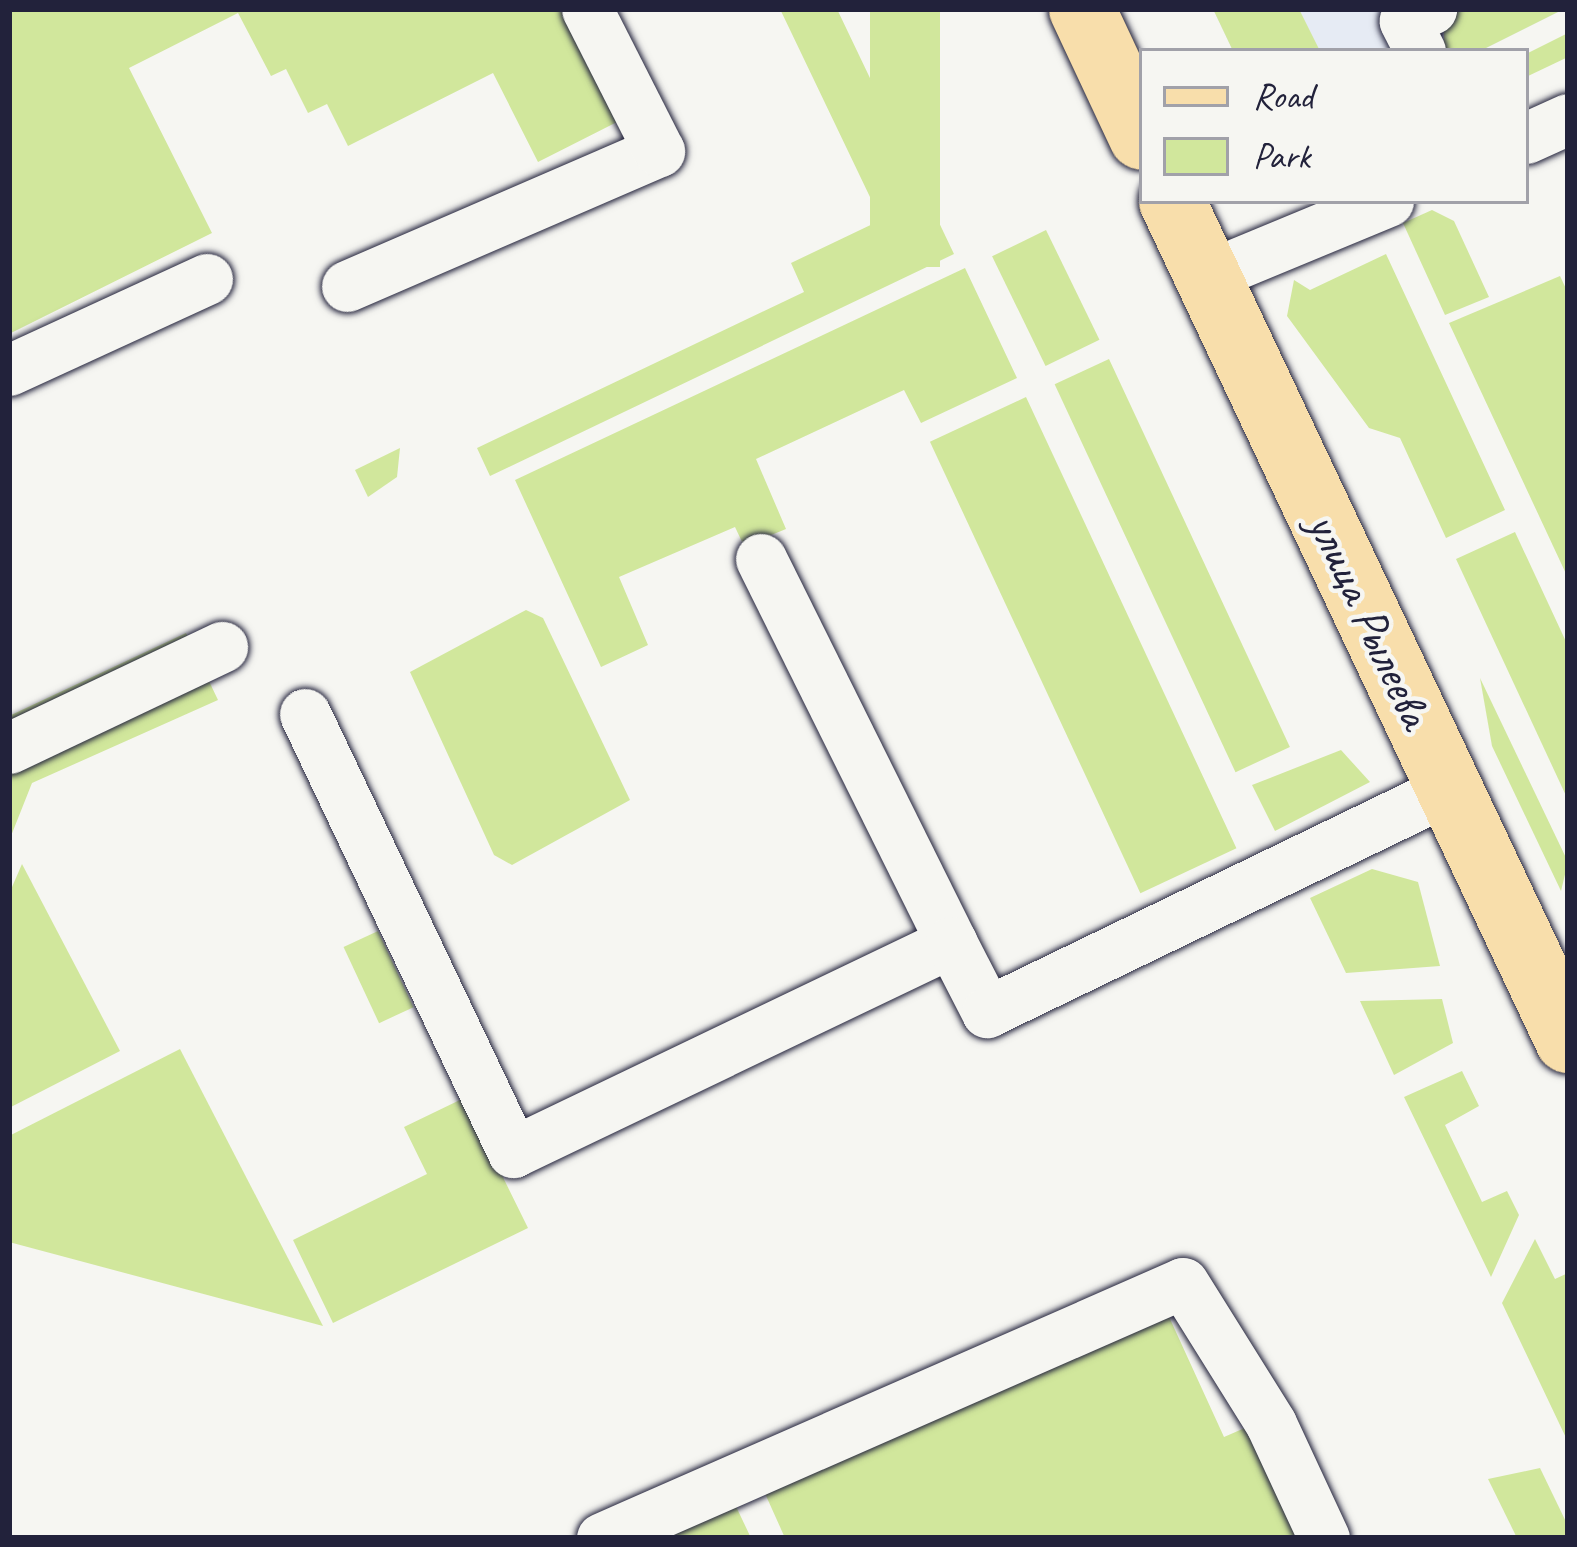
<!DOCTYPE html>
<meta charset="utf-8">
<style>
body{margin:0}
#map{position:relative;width:1577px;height:1547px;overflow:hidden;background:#f6f6f2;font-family:Caveat,sans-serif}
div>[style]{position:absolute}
.built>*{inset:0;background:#e6ebf4}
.green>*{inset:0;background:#d1e79c;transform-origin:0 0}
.roads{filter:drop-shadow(0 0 3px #22223b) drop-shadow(0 0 3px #22223b)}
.minor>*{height:51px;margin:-25.5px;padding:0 25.5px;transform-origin:25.5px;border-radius:25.5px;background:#f6f6f2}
.major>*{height:66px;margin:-33px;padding:0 33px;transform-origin:33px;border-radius:33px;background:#f8deab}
span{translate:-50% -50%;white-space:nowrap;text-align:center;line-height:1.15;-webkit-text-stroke:9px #f6f6f2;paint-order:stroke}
.street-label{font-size:48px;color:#22223b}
.frame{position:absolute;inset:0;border:12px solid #22223b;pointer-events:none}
.legend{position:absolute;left:1139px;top:48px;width:390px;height:156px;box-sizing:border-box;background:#f6f6f2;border:3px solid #a1a1a9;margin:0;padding:15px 21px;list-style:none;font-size:36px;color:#22223b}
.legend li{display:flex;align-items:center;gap:24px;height:60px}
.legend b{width:60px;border:3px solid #a1a1a9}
</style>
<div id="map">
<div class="built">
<div style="clip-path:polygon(1213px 9px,1564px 9px,1480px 51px,1233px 51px)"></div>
</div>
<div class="green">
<div style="clip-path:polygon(9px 9px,562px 9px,619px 121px,538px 162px,493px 73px,348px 146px,327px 104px,308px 113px,286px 69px,271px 76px,238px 13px,129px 68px,212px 233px,9px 334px)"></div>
<div style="clip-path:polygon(780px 9px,837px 9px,954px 254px,490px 476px,477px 448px,804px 292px,791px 263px,881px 220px)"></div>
<div style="left:870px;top:9px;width:70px;height:258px"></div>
<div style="clip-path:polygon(1213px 9px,1299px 9px,1320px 51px,1233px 51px)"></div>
<div style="clip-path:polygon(1457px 9px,1564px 9px,1480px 51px,1444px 51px,1444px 21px)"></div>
<div style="clip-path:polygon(1568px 33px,1568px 57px,1526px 77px,1526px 54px)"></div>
<div style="clip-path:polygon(1432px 210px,1454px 221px,1489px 297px,1445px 315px,1403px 223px)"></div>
<div style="left:1046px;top:230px;width:122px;height:60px;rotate:64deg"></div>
<div style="clip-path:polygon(1386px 254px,1505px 510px,1446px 538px,1400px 438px,1369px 428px,1287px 316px,1294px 280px,1310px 290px)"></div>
<div style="clip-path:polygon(965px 268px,1017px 378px,921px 423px,904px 390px,756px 459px,786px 529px,744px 546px,735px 527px,619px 577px,648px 645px,601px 667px,515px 480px)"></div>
<div style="clip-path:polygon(1560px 276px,1568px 293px,1568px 578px,1449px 323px)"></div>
<div style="left:1109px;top:359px;width:428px;height:60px;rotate:65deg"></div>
<div style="left:1026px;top:397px;width:498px;height:106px;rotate:65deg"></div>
<div style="clip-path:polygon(400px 448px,397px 477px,368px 497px,355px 470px)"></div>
<div style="clip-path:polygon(1515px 532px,1568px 646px,1568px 800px,1456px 559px)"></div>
<div style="clip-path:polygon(526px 610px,543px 618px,630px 800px,512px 865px,494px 855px,410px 672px)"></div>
<div style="clip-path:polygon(186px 633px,218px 700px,32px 783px,9px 841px,9px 716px)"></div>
<div style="clip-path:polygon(1480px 678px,1568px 862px,1561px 891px,1492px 746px)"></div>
<div style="clip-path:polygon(1341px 750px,1370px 782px,1275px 831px,1252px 785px)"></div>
<div style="clip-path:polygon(22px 864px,120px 1051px,9px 1108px,9px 894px)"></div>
<div style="clip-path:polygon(1372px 869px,1418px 882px,1440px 966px,1346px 973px,1310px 898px)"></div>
<div style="left:378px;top:931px;width:84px;height:38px;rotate:65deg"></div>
<div style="clip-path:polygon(1442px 999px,1453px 1043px,1394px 1075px,1360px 1001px)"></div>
<div style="clip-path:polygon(180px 1049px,323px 1326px,9px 1242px,9px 1136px)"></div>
<div style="clip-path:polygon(1462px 1071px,1479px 1106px,1445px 1125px,1482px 1202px,1507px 1191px,1519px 1215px,1491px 1277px,1404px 1097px)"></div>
<div style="clip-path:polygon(464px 1098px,528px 1228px,333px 1323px,293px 1240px,427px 1174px,404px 1127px)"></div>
<div style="clip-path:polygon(1535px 1239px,1555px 1279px,1568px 1273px,1568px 1442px,1502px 1303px)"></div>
<div style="clip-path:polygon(1165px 1308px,1224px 1437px,1254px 1424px,1305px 1538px,785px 1538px,763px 1489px)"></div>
<div style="clip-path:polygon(1540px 1468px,1568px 1526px,1568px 1538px,1517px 1538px,1488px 1479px)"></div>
<div style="clip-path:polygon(732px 1498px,751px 1538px,649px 1538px)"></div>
</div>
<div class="roads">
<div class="minor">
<div style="left:1420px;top:51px;width:34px;rotate:-117deg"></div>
<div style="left:1405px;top:21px;width:29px;rotate:-25deg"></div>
<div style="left:1526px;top:138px;width:46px;rotate:-24.3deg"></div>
<div style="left:1207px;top:276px;width:196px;rotate:-22.5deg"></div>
<div style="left:347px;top:286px;width:340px;rotate:-23.4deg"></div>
<div style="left:659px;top:151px;width:159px;rotate:-116.9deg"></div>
<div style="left:9px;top:370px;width:218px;rotate:-24.7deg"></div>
<div style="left:761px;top:559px;width:428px;rotate:63.6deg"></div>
<div style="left:305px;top:714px;width:485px;rotate:64.6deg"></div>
<div style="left:513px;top:1152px;width:486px;rotate:-25.6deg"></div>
<div style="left:951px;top:942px;width:79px;rotate:62.8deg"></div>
<div style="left:987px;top:1012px;width:513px;rotate:-25.77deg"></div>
<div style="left:9px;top:748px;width:236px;rotate:-25.4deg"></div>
<div style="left:602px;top:1538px;width:634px;rotate:-23.7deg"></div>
<div style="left:1183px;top:1283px;width:166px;rotate:58deg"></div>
<div style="left:1271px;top:1424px;width:126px;rotate:65.1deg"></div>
</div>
<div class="major">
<div style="left:1082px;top:9px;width:141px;rotate:64.9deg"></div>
<div style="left:1172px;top:201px;width:928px;rotate:64.73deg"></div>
</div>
</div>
<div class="street-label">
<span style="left:1370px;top:620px;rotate:65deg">улица Рылеева</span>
</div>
<div class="frame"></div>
<ul class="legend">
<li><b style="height:15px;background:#f8deab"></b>Road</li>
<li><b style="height:33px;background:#d1e79c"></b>Park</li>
</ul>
</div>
